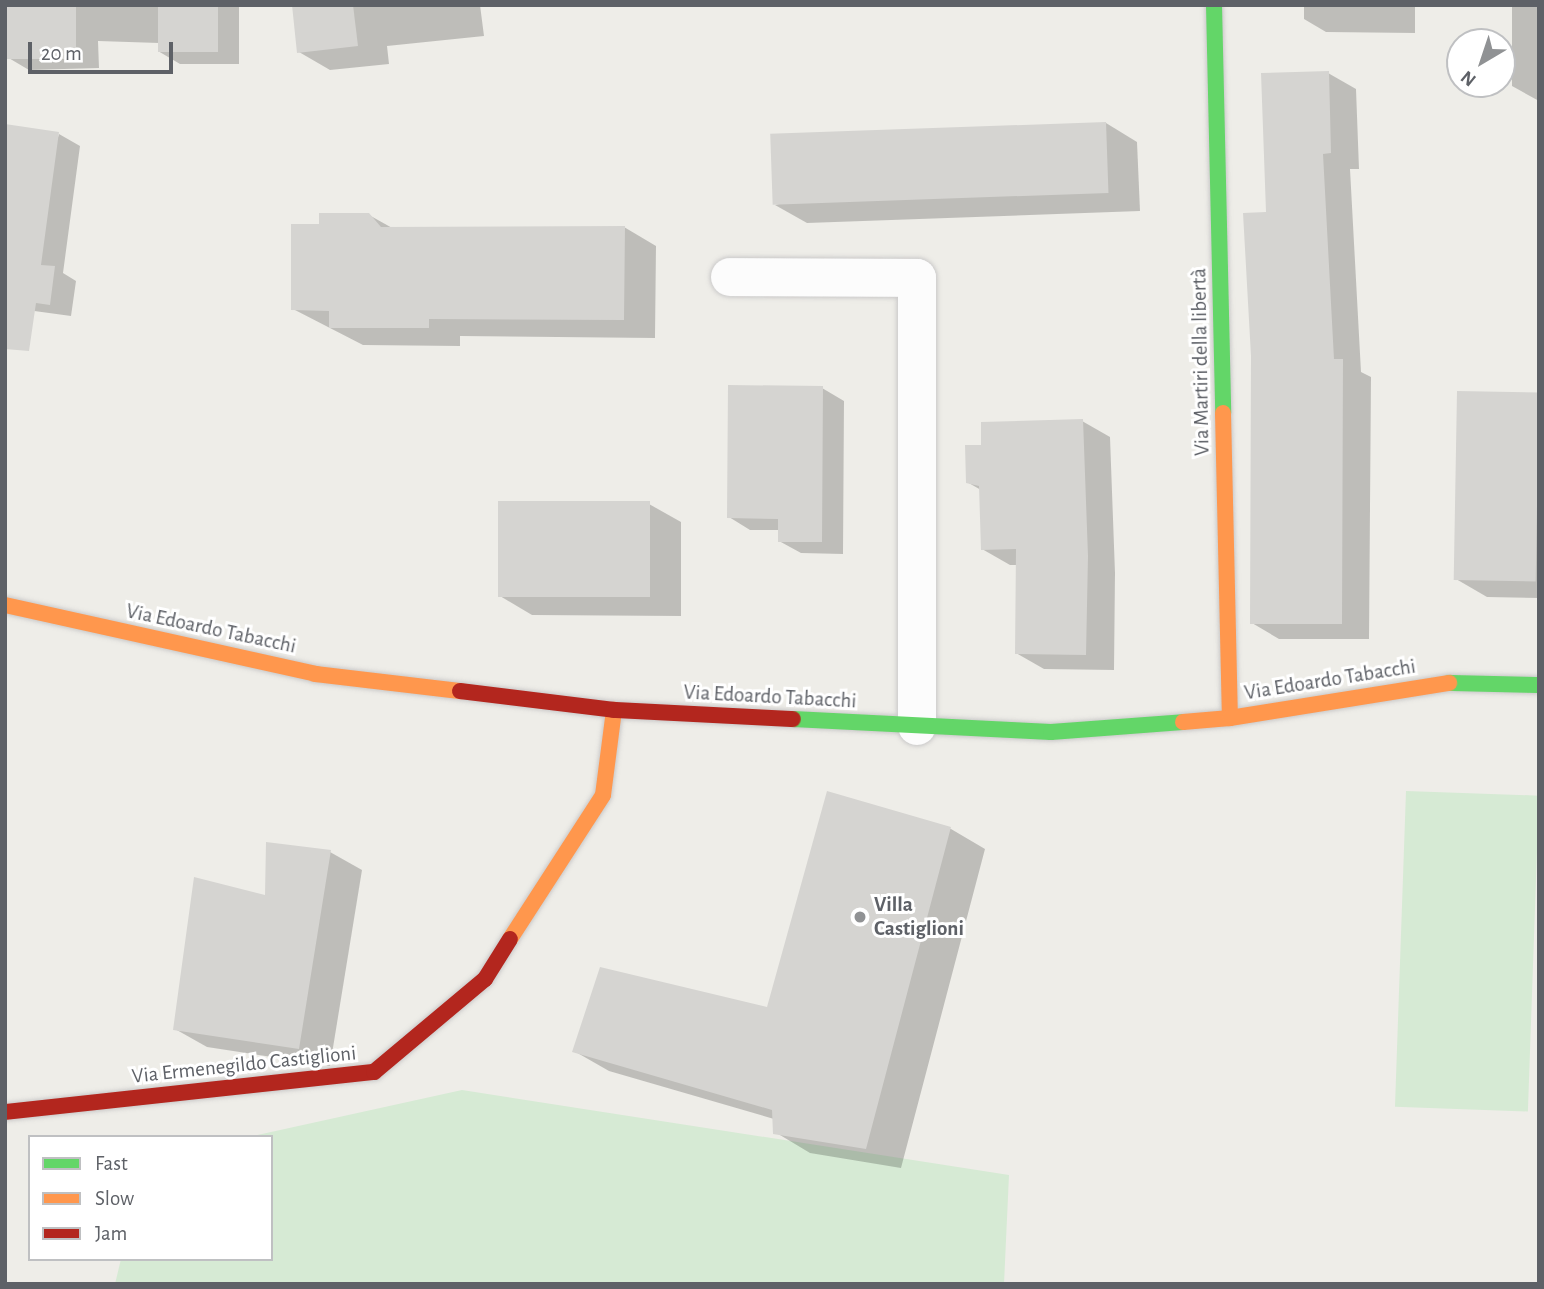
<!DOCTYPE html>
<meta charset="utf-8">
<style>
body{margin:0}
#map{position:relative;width:1544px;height:1289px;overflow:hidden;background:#eeede8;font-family:"Alegreya Sans",sans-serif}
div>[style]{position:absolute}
.green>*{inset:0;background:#d6ead4;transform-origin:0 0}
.shadow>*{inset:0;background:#0003}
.building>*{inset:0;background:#d5d4d1;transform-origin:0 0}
.roads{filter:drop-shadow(0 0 2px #cac9c9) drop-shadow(0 0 2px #cac9c9)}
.street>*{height:38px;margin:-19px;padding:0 19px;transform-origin:19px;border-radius:19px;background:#fcfcfc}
.fast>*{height:16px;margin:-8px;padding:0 8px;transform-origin:8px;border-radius:8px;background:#63d668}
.slow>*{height:16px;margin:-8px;padding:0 8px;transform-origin:8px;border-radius:8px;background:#ff974d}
.jam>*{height:16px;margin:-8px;padding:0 8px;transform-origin:8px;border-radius:8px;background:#b3261e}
.dots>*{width:19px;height:19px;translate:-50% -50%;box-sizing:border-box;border:4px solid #fff;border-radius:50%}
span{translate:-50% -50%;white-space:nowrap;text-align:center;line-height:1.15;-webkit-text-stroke:6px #fff;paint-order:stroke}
.street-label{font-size:21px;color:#5e6167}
.poi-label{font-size:21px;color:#5e6167;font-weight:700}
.left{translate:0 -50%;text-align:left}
.frame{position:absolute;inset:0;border:7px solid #5e6167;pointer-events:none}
.legend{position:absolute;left:28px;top:1135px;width:245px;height:126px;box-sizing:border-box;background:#fff;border:2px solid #bfc0c2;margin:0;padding:9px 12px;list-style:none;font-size:21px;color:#5e6167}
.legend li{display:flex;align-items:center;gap:14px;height:35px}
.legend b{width:35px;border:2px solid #bfc0c2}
.north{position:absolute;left:1446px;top:28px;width:70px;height:70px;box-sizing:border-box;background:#fff;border:2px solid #bfc0c2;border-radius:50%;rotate:219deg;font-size:19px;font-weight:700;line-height:28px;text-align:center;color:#5e6167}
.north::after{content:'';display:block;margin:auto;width:24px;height:32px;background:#909294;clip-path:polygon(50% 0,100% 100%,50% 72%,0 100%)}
.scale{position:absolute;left:28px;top:42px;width:145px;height:32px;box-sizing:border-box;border:4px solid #5e6167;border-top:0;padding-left:9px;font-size:21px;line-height:24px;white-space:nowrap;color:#5e6167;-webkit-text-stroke:5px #fff;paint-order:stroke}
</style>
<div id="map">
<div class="green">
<div style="left:1406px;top:791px;width:133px;height:316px;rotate:2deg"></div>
<div style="clip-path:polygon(462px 1090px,1009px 1175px,1004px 1284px,115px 1284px,121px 1259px,271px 1259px,271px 1137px,248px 1137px)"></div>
</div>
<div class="shadow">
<div style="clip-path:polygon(6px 5px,239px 5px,239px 64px,180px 64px,158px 51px,159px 43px,98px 41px,99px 68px,29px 70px,7px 57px)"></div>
<div style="clip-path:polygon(293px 5px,480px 5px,484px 36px,387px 46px,389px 64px,330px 70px,299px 52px)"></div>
<div style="clip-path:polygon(1304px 5px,1415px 5px,1415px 33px,1326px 32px,1304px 19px)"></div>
<div style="clip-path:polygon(1512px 5px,1539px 5px,1539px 101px,1512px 86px)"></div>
<div style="clip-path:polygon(1328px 73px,1356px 89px,1359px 169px,1350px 169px,1361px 372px,1371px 377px,1369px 639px,1279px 639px,1252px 623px,1267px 213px)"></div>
<div style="clip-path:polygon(1106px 123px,1137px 142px,1140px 211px,807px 223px,775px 205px)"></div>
<div style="clip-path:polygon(59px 134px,80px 146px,63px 273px,76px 281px,71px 316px,5px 307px)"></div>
<div style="clip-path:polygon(369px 215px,394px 229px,624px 227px,656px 246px,655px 338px,460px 336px,460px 346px,363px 345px,293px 309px,321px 226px)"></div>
<div style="clip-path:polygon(822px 388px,844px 401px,843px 554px,801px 553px,779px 541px,780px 530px,750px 530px,729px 517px)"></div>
<div style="clip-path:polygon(1539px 394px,1539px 598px,1487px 597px,1456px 579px)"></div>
<div style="clip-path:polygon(1082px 421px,1110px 437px,1115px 573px,1114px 670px,1044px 669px,1016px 653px,1017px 565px,1010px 565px,982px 549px,981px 490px,967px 482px,983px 447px)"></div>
<div style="clip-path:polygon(649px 504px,681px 522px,681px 616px,532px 615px,500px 596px)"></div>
<div style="clip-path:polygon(828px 793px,951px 829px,985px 849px,901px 1168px,810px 1153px,775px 1132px,774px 1119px,609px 1071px,574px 1051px,768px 1009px)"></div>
<div style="clip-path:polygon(330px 852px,362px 870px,330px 1066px,207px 1047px,175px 1029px)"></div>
</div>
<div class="building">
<div style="left:5px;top:5px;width:71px;height:54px"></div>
<div style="left:158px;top:5px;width:60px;height:47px"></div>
<div style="clip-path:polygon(292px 5px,353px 5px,358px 46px,297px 53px)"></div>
<div style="clip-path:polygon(1329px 71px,1331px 153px,1323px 154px,1334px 359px,1343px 359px,1342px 624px,1250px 624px,1251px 356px,1243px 213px,1266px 212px,1261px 73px)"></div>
<div style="left:1106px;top:122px;width:71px;height:336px;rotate:88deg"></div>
<div style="clip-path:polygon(5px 124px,59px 132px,41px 265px,55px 266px,50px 305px,36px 303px,29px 351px,5px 349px)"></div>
<div style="clip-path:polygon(319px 213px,369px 213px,381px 227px,625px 226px,624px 320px,429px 319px,429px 328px,329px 328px,329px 311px,291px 310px,291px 224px,319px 224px)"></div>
<div style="clip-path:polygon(728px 385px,823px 386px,822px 542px,778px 542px,778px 519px,727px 518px)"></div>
<div style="left:1457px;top:391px;width:82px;height:189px;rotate:1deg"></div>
<div style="clip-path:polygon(1083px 419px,1088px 556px,1086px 655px,1015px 654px,1016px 549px,981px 550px,979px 486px,966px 483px,965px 445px,981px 445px,981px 422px)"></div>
<div style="left:498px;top:501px;width:152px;height:96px"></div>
<div style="clip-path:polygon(827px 791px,951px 827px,866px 1149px,773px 1134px,772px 1110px,572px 1052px,600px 967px,767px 1007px)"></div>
<div style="clip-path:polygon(266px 842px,331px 850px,299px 1049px,173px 1030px,194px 877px,265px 895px)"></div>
</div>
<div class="roads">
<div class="street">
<div style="left:730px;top:277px;width:187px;rotate:0.3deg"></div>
<div style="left:917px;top:278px;width:448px;rotate:90deg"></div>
</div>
<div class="fast">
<div style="left:1214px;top:5px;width:408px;rotate:88.7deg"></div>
<div style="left:1449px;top:683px;width:90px;rotate:1.3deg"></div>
<div style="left:793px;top:719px;width:258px;rotate:2.9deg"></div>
<div style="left:1051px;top:732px;width:132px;rotate:-4.3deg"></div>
</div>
<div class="slow">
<div style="left:1223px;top:413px;width:305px;rotate:88.7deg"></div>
<div style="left:5px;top:605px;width:318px;rotate:12.5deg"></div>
<div style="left:315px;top:674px;width:146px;rotate:6.7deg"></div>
<div style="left:1183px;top:722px;width:47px;rotate:-4.9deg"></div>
<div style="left:1230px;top:718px;width:222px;rotate:-9.1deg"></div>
<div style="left:510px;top:939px;width:171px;rotate:-57.1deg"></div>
<div style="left:603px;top:795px;width:86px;rotate:-82.6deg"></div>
</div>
<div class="jam">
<div style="left:460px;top:691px;width:155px;rotate:7deg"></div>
<div style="left:614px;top:710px;width:179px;rotate:2.9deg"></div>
<div style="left:5px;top:1112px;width:371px;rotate:-6.2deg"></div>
<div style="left:374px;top:1072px;width:145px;rotate:-40deg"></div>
<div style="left:485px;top:979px;width:47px;rotate:-58deg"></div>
</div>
</div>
<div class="dots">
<div style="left:860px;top:917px;background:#909294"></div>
</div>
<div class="street-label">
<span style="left:1201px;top:362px;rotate:-91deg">Via Martiri della libertà</span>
<span style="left:211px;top:629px;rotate:12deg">Via Edoardo Tabacchi</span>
<span style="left:1330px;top:680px;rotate:-9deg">Via Edoardo Tabacchi</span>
<span style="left:770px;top:697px;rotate:3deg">Via Edoardo Tabacchi</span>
<span style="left:244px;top:1065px;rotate:-6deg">Via Ermenegildo Castiglioni</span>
</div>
<div class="poi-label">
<span class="left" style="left:874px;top:917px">Villa<br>Castiglioni</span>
</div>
<div class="frame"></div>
<ul class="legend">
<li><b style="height:9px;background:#63d668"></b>Fast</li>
<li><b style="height:9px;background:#ff974d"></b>Slow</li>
<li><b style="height:9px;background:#b3261e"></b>Jam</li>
</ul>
<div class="north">N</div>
<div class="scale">20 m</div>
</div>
